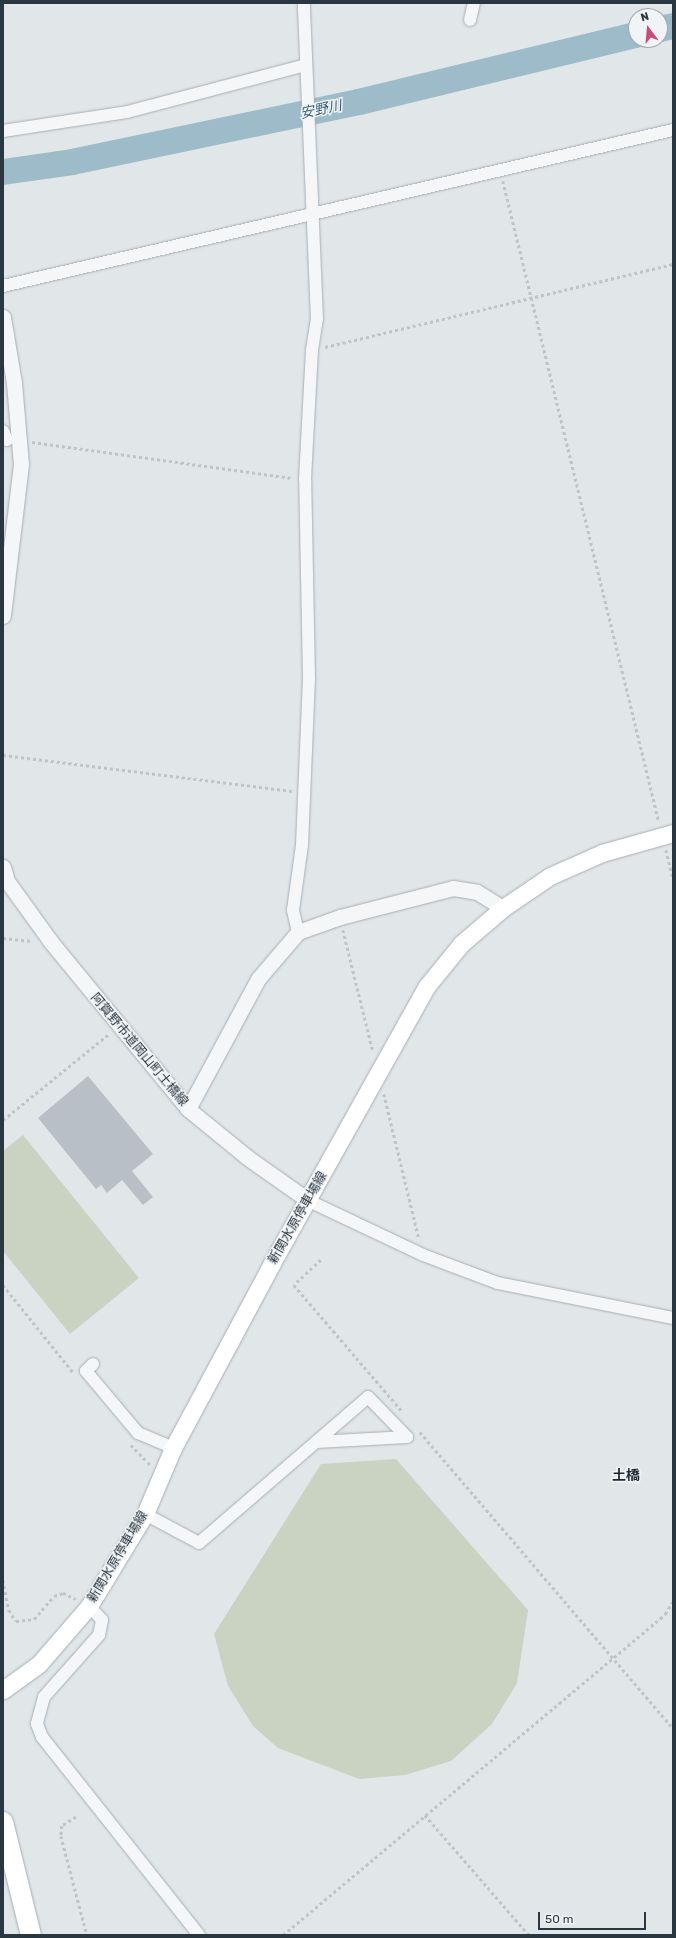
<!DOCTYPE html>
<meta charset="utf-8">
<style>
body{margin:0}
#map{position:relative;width:676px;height:1938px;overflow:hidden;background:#e1e6e9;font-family:Rubik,"Noto Sans JP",sans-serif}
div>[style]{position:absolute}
.green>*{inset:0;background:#cad3c2}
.river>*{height:26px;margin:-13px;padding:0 13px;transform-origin:13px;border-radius:13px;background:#9dbbc8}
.building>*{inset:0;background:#b8c0c6}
.path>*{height:2.5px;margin-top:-1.25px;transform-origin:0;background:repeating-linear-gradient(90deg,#bfc4c8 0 3px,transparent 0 6px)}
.roads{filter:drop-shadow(0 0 1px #a6aeb3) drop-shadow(0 0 1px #a6aeb3)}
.minor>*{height:12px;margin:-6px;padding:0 6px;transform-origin:6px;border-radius:6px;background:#f4f6f8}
.tertiary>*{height:15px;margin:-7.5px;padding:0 7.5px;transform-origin:7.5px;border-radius:7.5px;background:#f4f6f8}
.secondary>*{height:17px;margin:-8.5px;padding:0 8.5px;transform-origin:8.5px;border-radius:8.5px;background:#fff}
.trunk>*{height:20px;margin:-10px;padding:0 10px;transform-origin:10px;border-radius:10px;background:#fff}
span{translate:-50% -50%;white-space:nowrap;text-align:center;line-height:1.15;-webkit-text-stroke:3px #f1f4f7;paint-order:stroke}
.street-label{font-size:13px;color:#2a3740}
.water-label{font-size:14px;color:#355f73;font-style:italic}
.neighbourhood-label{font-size:14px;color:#1c2831;font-weight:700}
.frame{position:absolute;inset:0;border:4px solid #2a3740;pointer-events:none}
.north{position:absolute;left:628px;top:8px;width:40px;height:40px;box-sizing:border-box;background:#f1f4f7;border:1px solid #a1a8ae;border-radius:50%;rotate:344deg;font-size:11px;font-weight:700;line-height:16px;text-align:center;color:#2a3740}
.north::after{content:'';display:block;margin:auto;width:14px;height:18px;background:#ca4a7a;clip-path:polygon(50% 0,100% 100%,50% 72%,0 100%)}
.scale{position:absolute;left:538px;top:1912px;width:108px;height:18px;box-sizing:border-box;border:2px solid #2a3740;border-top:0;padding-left:5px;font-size:12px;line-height:14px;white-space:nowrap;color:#2a3740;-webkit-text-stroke:3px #f1f4f7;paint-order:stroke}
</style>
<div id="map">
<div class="green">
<div style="clip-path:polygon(23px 1135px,139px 1278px,70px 1334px,3px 1251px,3px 1151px)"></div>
<div style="clip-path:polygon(396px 1459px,528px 1610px,517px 1683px,492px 1724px,451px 1761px,405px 1775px,359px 1779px,278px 1748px,253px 1726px,228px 1686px,214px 1634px,321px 1464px)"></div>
</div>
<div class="river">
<div style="left:660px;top:29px;width:13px;rotate:-13deg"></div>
<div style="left:3px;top:172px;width:70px;rotate:-8.2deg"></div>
<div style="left:72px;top:162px;width:293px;rotate:-11.8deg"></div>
<div style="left:359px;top:102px;width:285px;rotate:-13.6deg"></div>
</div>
<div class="building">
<div style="clip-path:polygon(88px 1076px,153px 1154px,132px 1171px,153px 1197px,143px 1205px,122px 1180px,107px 1193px,101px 1185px,96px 1189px,38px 1118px)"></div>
</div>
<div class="path">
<div style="left:503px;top:181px;width:660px;rotate:76.32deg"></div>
<div style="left:325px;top:347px;width:358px;rotate:-13.4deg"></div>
<div style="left:32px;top:442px;width:262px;rotate:7.9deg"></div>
<div style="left:3px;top:755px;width:291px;rotate:7.1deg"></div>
<div style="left:666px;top:850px;width:29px;rotate:76deg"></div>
<div style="left:343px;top:930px;width:125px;rotate:76.1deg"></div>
<div style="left:3px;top:938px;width:29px;rotate:6deg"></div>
<div style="left:384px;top:1094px;width:149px;rotate:76.4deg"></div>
<div style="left:3px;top:1120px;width:136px;rotate:-39.1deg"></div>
<div style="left:321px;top:1260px;width:37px;rotate:137deg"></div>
<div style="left:294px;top:1285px;width:165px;rotate:49.4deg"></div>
<div style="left:3px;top:1285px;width:112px;rotate:51.2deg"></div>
<div style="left:420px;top:1432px;width:389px;rotate:49.5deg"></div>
<div style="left:131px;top:1445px;width:28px;rotate:46deg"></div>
<div style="left:3px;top:1580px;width:31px;rotate:79deg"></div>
<div style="left:9px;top:1610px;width:13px;rotate:58deg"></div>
<div style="left:16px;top:1621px;width:18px;rotate:-6deg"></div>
<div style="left:34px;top:1619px;width:30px;rotate:-49deg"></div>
<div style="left:54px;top:1596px;width:9px;rotate:-18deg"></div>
<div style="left:63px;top:1593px;width:14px;rotate:25deg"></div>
<div style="left:425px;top:1815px;width:159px;rotate:49.1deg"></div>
<div style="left:76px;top:1817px;width:17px;rotate:147deg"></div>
<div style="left:62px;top:1826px;width:10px;rotate:96deg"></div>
<div style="left:61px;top:1836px;width:102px;rotate:75.3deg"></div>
<div style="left:283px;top:1935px;width:499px;rotate:-40deg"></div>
<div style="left:665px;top:1614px;width:15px;rotate:-58deg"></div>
</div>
<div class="roads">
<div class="minor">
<div style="left:470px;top:20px;width:17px;rotate:-77deg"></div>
<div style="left:3px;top:131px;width:125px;rotate:-8.7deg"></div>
<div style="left:127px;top:112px;width:185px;rotate:-14.7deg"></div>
<div style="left:3px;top:286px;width:688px;rotate:-13.11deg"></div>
<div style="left:3px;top:431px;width:10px;rotate:66deg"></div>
<div style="left:298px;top:932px;width:23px;rotate:-103deg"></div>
<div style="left:293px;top:910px;width:66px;rotate:-82.1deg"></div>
<div style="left:302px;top:845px;width:166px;rotate:-87.6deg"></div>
<div style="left:309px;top:679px;width:200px;rotate:-91.1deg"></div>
<div style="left:305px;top:479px;width:129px;rotate:-86.9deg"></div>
<div style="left:312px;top:350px;width:31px;rotate:-81deg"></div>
<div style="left:317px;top:319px;width:316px;rotate:-92.4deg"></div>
<div style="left:309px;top:1201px;width:126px;rotate:25.3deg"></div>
<div style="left:423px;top:1255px;width:80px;rotate:20.5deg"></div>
<div style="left:498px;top:1283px;width:178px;rotate:11.3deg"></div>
<div style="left:93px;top:1364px;width:10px;rotate:135deg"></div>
<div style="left:86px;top:1371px;width:81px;rotate:50deg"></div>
<div style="left:138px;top:1433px;width:38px;rotate:23deg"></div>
<div style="left:145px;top:1514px;width:61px;rotate:28.2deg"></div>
<div style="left:199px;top:1543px;width:223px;rotate:-40.8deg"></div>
<div style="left:368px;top:1397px;width:56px;rotate:45.7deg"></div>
<div style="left:407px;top:1437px;width:91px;rotate:176.9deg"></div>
<div style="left:89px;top:1606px;width:19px;rotate:47deg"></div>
<div style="left:102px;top:1620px;width:15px;rotate:101deg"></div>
<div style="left:99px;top:1635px;width:83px;rotate:131.6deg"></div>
<div style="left:44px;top:1697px;width:28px;rotate:105deg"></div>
<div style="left:37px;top:1724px;width:14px;rotate:69deg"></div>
<div style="left:42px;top:1737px;width:253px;rotate:51.6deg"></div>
</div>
<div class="tertiary">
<div style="left:3px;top:317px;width:67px;rotate:80.5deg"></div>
<div style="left:14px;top:383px;width:81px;rotate:85.1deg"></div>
<div style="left:21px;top:464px;width:153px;rotate:96.8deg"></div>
<div style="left:3px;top:867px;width:15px;rotate:74deg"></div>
<div style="left:7px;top:881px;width:75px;rotate:54.2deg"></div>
<div style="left:51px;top:942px;width:216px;rotate:50.6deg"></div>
<div style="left:188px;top:1109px;width:77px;rotate:39.2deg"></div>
<div style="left:248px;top:1158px;width:75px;rotate:35.2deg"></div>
<div style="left:188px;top:1109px;width:148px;rotate:-61.7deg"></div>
<div style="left:258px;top:979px;width:62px;rotate:-49.6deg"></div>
<div style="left:298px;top:932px;width:45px;rotate:-19.7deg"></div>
<div style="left:340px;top:917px;width:117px;rotate:-14.4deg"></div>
<div style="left:453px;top:888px;width:24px;rotate:9deg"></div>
<div style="left:477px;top:892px;width:31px;rotate:32deg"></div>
</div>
<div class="secondary">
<div style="left:3px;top:1690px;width:44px;rotate:-35.8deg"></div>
<div style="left:39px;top:1664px;width:77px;rotate:-49.2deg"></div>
<div style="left:89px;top:1606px;width:108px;rotate:-58.7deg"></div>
<div style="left:145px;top:1514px;width:72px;rotate:-67deg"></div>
<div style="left:173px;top:1448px;width:210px;rotate:-61.8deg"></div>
<div style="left:272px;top:1263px;width:317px;rotate:-60.8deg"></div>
<div style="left:427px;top:986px;width:54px;rotate:-51deg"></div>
<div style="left:461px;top:944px;width:55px;rotate:-40.6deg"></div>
<div style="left:503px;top:908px;width:57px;rotate:-34.2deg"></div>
<div style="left:550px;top:876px;width:57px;rotate:-23.9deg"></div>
<div style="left:602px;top:853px;width:74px;rotate:-15.7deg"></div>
</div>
<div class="trunk">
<div style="left:3px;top:1822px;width:116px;rotate:76.1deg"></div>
</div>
</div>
<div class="street-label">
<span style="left:139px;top:1050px;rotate:50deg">阿賀野市道岡山町土橋線</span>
<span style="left:298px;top:1218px;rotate:-60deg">新関水原停車場線</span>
<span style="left:118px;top:1557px;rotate:-59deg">新関水原停車場線</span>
</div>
<div class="water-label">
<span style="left:321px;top:110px;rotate:-12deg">安野川</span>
</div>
<div class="neighbourhood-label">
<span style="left:626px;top:1476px">土橋</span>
</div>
<div class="frame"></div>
<div class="north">N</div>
<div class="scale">50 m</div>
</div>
